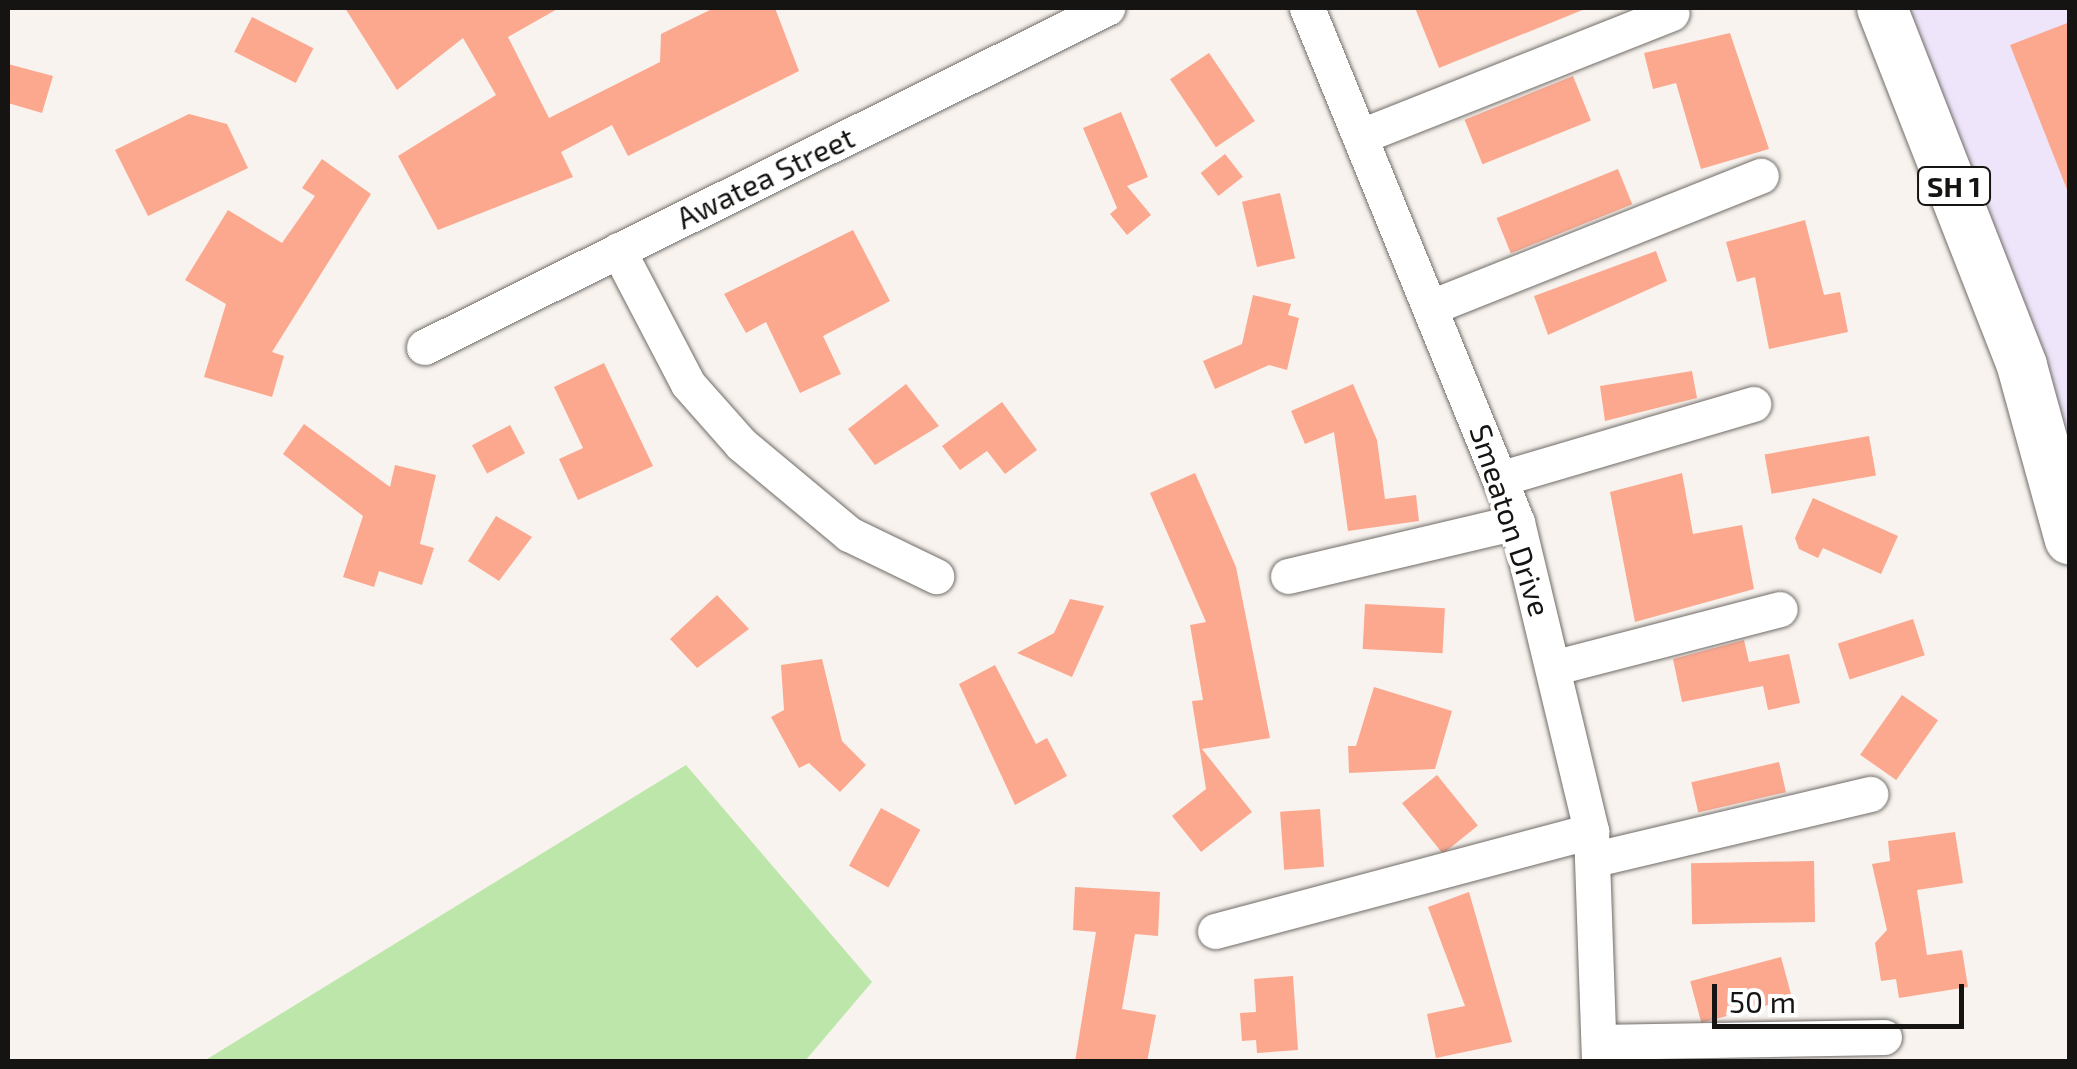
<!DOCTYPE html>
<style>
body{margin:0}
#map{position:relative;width:2077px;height:1069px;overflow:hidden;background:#f8f3ee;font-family:"Exo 2",sans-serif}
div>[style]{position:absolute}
.industrial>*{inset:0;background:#efe5fa}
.green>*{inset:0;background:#bde6ab}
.building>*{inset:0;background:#fba88f;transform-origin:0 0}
.roads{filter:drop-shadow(0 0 2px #716c68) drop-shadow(0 0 2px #716c68)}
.minor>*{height:35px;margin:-17.5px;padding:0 17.5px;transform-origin:17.5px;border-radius:17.5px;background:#fff}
.highway>*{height:50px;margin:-25px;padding:0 25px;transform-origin:25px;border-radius:25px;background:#fff}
span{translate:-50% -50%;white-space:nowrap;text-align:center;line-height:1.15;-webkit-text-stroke:8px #fff;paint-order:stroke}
.shield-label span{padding:2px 8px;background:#fff;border:2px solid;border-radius:8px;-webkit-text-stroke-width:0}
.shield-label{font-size:28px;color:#161412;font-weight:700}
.street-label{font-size:30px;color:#161412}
.frame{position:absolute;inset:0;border:10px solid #161412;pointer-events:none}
.scale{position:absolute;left:1712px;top:984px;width:252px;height:45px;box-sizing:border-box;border:5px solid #161412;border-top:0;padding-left:12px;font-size:30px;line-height:35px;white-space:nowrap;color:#161412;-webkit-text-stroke:8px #fff;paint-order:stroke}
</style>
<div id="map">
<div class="industrial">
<div style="clip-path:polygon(1904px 8px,2069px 8px,2069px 468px)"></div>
</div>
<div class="green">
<div style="clip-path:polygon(686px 765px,872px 982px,805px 1061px,204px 1061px)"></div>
</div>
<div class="building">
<div style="clip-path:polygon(345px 8px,559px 8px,508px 37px,549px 118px,660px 62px,661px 34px,714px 8px,775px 8px,799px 71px,628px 156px,612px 125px,561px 152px,573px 177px,438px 230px,398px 156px,496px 95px,463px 38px,397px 90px)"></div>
<div style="clip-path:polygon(1415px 8px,1585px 8px,1585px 9px,1439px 68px)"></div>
<div style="left:252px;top:17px;width:69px;height:39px;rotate:27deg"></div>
<div style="clip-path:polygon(2070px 22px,2070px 192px,2068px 192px,2010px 45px)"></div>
<div style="clip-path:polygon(1730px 33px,1769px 149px,1701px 169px,1676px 83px,1653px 89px,1644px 53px)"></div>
<div style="left:1209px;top:53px;width:82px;height:47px;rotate:56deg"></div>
<div style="clip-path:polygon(8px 64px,53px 76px,42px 113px,8px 103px)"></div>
<div style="left:1573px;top:76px;width:48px;height:117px;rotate:68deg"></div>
<div style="clip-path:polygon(1121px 112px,1148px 177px,1127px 186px,1151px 215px,1127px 235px,1110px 214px,1117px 208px,1083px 128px)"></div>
<div style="clip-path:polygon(189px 114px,227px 124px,248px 168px,148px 216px,115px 150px)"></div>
<div style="left:1225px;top:154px;width:29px;height:31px;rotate:52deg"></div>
<div style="clip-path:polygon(322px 159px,371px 194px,272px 352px,284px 356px,272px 397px,204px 377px,226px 304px,185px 280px,228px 210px,282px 243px,315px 196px,302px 188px)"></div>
<div style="left:1618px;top:169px;width:38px;height:131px;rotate:68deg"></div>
<div style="left:1280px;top:193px;width:67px;height:39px;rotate:77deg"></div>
<div style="clip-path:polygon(1805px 220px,1824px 295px,1840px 292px,1848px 332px,1769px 349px,1755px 277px,1737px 282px,1726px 242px)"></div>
<div style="clip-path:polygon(853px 230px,890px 301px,823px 336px,841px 374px,800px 393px,766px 322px,746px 333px,724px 294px)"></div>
<div style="clip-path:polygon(1656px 251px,1667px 281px,1548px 335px,1534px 296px)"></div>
<div style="clip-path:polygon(1253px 295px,1291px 304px,1288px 315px,1299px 318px,1287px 370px,1269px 365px,1215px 389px,1203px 361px,1242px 344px)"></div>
<div style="clip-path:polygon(604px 363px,653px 466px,578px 500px,559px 459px,583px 448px,554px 387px)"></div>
<div style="clip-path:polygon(1692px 371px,1697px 398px,1605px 421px,1600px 386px)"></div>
<div style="clip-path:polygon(906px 384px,939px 426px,875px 465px,848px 429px)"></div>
<div style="clip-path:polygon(1353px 384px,1377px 440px,1385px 499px,1416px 495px,1419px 521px,1348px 531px,1334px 432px,1305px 444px,1291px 411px)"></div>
<div style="clip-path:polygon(1002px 402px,1037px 450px,1005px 474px,987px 451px,960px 470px,942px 446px)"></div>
<div style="clip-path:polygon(304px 424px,390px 487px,395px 465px,436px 475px,420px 544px,434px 548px,422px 585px,379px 571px,374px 587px,343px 577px,363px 516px,283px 454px)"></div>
<div style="left:510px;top:425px;width:32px;height:43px;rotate:62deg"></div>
<div style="left:1869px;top:436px;width:40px;height:106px;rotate:80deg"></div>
<div style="clip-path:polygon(1195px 473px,1236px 567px,1270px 738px,1202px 749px,1252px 812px,1201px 852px,1172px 816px,1206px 789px,1192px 701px,1203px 700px,1190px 625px,1206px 622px,1150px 493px)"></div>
<div style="clip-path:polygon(1682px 473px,1693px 534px,1742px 525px,1754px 589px,1635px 622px,1610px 492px)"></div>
<div style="clip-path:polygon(1813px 498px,1898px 536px,1881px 574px,1823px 548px,1818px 558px,1799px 549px,1795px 538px)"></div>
<div style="clip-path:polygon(496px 516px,532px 537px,499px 581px,468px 561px)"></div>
<div style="clip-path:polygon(717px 595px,749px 629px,697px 668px,670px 639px)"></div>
<div style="clip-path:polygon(1070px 599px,1104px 606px,1072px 677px,1017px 653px,1054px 633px)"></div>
<div style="left:1365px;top:604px;width:80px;height:45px;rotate:3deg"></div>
<div style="left:1913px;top:619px;width:38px;height:79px;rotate:72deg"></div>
<div style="clip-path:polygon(1744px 640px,1749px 662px,1789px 654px,1800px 703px,1768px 710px,1763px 686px,1682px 702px,1673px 659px)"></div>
<div style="clip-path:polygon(822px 659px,842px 741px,866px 765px,840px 792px,809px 763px,799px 768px,771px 717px,784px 710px,781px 665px)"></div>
<div style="clip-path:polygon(995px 665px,1036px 744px,1047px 738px,1067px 776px,1015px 805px,959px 684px)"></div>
<div style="clip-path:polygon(1374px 687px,1452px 711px,1435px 769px,1349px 773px,1348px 746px,1356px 746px)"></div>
<div style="left:1902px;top:695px;width:44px;height:73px;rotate:35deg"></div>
<div style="left:1779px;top:762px;width:31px;height:90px;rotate:77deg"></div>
<div style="left:1437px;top:775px;width:65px;height:45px;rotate:51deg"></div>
<div style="left:881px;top:808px;width:45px;height:66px;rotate:29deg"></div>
<div style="left:1320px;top:809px;width:58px;height:40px;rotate:86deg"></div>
<div style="clip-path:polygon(1955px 832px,1963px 883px,1917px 890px,1927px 955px,1962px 950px,1968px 987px,1899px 998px,1896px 979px,1881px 981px,1875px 943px,1887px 930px,1872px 864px,1890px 861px,1888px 841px)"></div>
<div style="left:1814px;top:861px;width:61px;height:123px;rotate:89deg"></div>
<div style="clip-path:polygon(1075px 887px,1160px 892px,1158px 936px,1135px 934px,1122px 1009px,1156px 1015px,1147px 1062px,1075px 1062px,1096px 932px,1073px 930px)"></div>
<div style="clip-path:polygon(1469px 892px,1512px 1042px,1436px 1058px,1427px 1014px,1465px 1006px,1428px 907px)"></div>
<div style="left:1781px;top:957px;width:43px;height:94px;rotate:75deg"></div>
<div style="clip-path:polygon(1293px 976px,1298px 1050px,1257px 1053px,1256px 1040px,1242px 1041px,1240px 1013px,1256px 1012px,1254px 979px)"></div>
</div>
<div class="roads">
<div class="minor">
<div style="left:1307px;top:8px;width:555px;rotate:67.78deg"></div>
<div style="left:1517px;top:522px;width:318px;rotate:76.5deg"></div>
<div style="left:1591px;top:831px;width:231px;rotate:88deg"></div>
<div style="left:1361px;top:136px;width:334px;rotate:-21.6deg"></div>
<div style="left:618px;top:250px;width:151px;rotate:62.4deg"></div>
<div style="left:688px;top:384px;width:80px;rotate:48.5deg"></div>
<div style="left:741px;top:444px;width:141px;rotate:39.8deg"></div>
<div style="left:849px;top:534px;width:97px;rotate:25.8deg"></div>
<div style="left:1431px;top:307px;width:355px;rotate:-21.7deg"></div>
<div style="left:424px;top:347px;width:763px;rotate:-26.4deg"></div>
<div style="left:1502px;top:478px;width:262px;rotate:-16.4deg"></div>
<div style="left:1288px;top:576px;width:235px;rotate:-13.3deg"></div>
<div style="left:1556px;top:667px;width:231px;rotate:-14.5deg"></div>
<div style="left:1595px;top:859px;width:283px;rotate:-13.3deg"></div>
<div style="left:1215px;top:931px;width:389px;rotate:-14.9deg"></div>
<div style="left:1599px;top:1042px;width:285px;rotate:-1deg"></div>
</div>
<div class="highway">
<div style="left:1882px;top:8px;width:384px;rotate:68.6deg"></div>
<div style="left:2022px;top:366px;width:180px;rotate:74.6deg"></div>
</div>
</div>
<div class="shield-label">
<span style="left:1954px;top:186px">SH 1</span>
</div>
<div class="street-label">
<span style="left:765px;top:177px;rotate:-26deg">Awatea Street</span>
<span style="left:1511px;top:520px;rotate:72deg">Smeaton Drive</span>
</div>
<div class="frame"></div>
<div class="scale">50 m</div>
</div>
